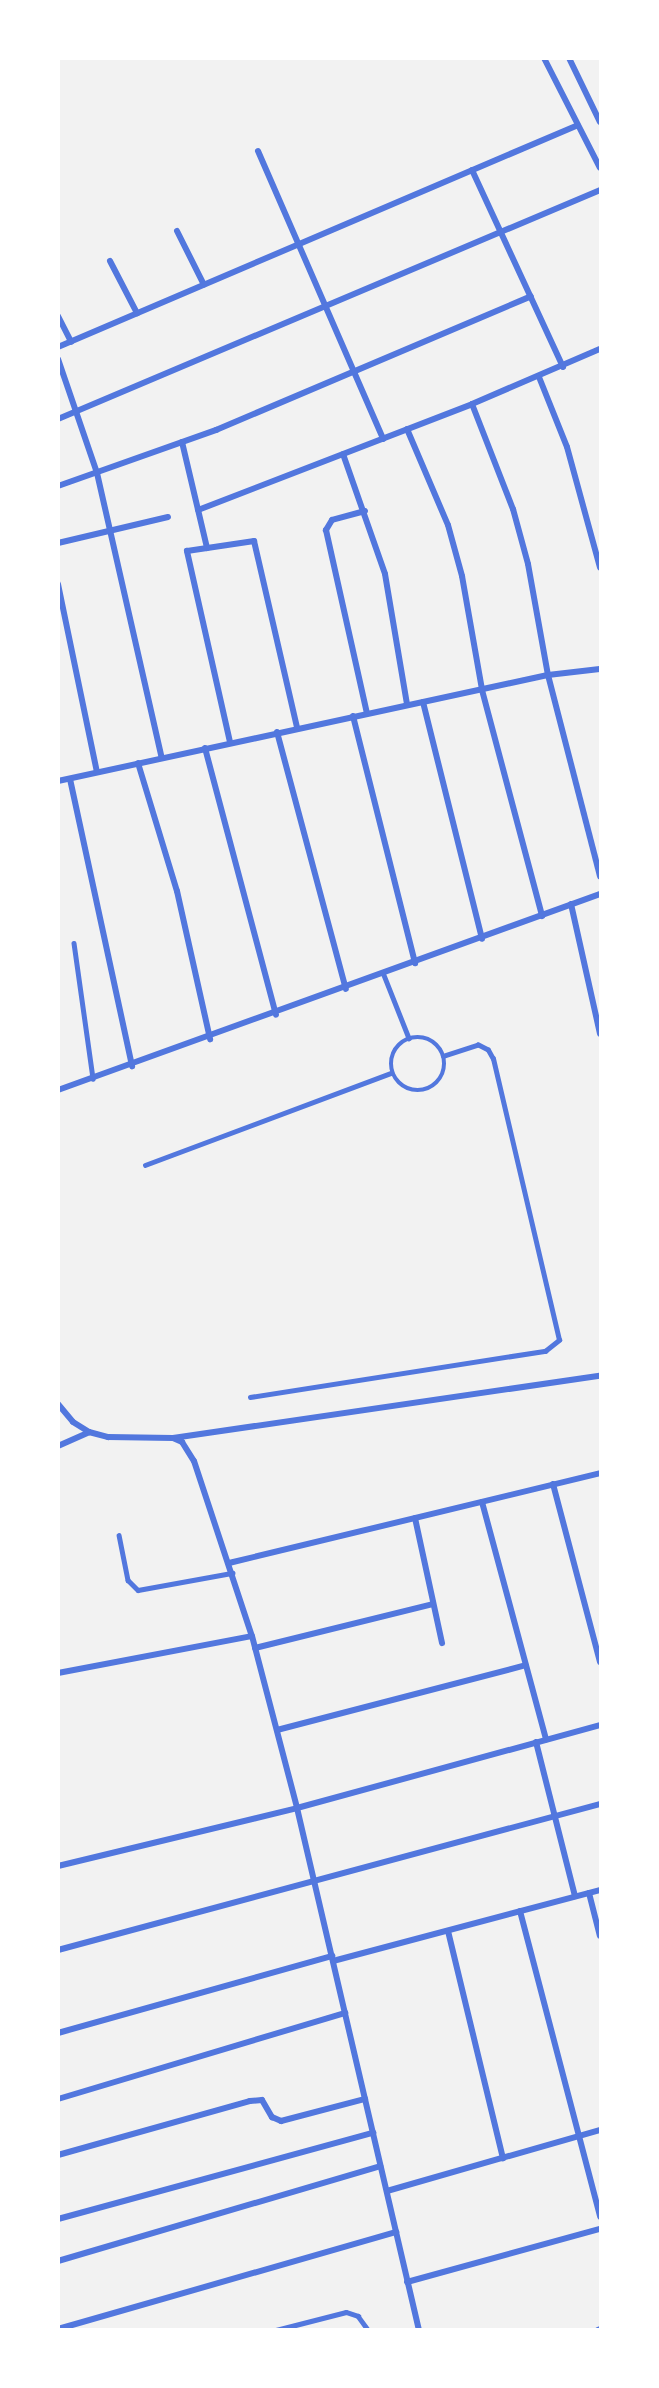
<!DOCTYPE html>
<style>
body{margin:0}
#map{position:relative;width:659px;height:2388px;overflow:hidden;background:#f2f2f2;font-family:Karla,sans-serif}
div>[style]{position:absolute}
.service>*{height:4.5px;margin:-2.25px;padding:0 2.25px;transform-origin:2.25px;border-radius:2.25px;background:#5277de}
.service>.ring{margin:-2.25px;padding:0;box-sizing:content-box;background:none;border:4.5px solid #5277de;border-radius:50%}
.minor>*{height:6px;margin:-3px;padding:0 3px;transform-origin:3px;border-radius:3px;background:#5277de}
span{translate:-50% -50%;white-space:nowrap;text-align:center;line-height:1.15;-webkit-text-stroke:6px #fff;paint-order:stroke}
.frame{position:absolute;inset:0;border:60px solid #fff;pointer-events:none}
</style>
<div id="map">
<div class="service">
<div style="left:74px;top:943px;width:137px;rotate:82deg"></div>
<div style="left:384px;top:975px;width:68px;rotate:68.4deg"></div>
<div class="ring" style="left:391px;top:1037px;width:49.5px;height:49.5px"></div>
<div style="left:145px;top:1165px;width:263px;rotate:-20.5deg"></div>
<div style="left:250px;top:1397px;width:299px;rotate:-8.9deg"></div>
<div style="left:545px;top:1351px;width:18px;rotate:-38deg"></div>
<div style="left:559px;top:1340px;width:289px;rotate:-103.2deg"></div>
<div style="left:493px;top:1059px;width:10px;rotate:-119deg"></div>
<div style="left:488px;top:1050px;width:11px;rotate:-153deg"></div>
<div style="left:478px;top:1045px;width:36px;rotate:162deg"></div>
<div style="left:119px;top:1535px;width:46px;rotate:78.7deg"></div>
<div style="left:128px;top:1580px;width:14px;rotate:45deg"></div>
<div style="left:138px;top:1590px;width:96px;rotate:-10.3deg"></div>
<div style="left:276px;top:2330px;width:72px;rotate:-14.4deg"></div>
<div style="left:346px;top:2312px;width:13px;rotate:18deg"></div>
<div style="left:358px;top:2316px;width:17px;rotate:54deg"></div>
</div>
<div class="minor">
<div style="left:544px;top:58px;width:123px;rotate:63deg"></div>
<div style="left:569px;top:58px;width:71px;rotate:64.2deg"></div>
<div style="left:258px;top:151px;width:314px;rotate:66.5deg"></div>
<div style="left:472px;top:170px;width:217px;rotate:65.2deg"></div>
<div style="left:177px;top:231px;width:60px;rotate:63.4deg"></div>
<div style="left:110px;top:261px;width:59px;rotate:62.6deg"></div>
<div style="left:58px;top:316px;width:29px;rotate:63deg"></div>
<div style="left:58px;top:347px;width:565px;rotate:-23.12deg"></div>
<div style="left:58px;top:359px;width:120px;rotate:71.1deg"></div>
<div style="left:97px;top:473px;width:292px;rotate:77.2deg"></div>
<div style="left:539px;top:377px;width:75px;rotate:68.2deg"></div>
<div style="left:567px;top:447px;width:125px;rotate:74.7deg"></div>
<div style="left:472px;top:404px;width:113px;rotate:68.7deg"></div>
<div style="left:513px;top:509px;width:57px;rotate:74.7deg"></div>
<div style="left:528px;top:564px;width:113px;rotate:79.8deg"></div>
<div style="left:548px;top:675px;width:208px;rotate:75.5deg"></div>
<div style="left:58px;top:419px;width:588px;rotate:-22.9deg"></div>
<div style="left:407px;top:429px;width:104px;rotate:66.9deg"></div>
<div style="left:448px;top:525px;width:53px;rotate:74.6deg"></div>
<div style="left:462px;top:576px;width:116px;rotate:80deg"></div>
<div style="left:482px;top:690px;width:234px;rotate:75.1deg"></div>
<div style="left:182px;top:442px;width:109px;rotate:76.7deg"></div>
<div style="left:343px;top:454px;width:127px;rotate:70.7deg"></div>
<div style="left:385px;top:574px;width:132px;rotate:80.4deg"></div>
<div style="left:58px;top:486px;width:168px;rotate:-19.5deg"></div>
<div style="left:216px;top:430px;width:342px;rotate:-23deg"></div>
<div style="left:198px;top:510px;width:294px;rotate:-21.1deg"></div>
<div style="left:472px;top:404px;width:139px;rotate:-23.3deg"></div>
<div style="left:365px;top:511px;width:34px;rotate:165deg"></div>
<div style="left:332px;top:520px;width:12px;rotate:121deg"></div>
<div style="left:326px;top:530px;width:188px;rotate:77.4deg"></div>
<div style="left:58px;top:543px;width:113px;rotate:-13.3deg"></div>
<div style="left:58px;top:584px;width:192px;rotate:78.3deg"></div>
<div style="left:423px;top:702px;width:244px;rotate:76deg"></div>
<div style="left:353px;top:716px;width:255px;rotate:75.9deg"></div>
<div style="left:277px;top:732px;width:266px;rotate:75deg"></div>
<div style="left:230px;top:742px;width:196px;rotate:-102.7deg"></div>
<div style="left:187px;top:551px;width:68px;rotate:-8.5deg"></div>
<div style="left:254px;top:541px;width:191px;rotate:77deg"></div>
<div style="left:205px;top:748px;width:276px;rotate:75.1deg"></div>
<div style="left:138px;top:763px;width:134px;rotate:73.1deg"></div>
<div style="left:177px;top:891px;width:152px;rotate:77.4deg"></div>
<div style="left:70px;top:779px;width:294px;rotate:77.8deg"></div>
<div style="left:58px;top:781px;width:501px;rotate:-12.21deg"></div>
<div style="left:548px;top:675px;width:52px;rotate:-6.6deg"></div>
<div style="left:571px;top:904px;width:133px;rotate:77.4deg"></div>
<div style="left:58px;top:1090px;width:576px;rotate:-19.88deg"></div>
<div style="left:58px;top:1404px;width:23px;rotate:50deg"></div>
<div style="left:73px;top:1422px;width:19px;rotate:32deg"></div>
<div style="left:89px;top:1432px;width:20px;rotate:15deg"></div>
<div style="left:108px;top:1437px;width:65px;rotate:0.9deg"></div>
<div style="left:173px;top:1438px;width:10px;rotate:24deg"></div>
<div style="left:182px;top:1442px;width:22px;rotate:58deg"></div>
<div style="left:194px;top:1461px;width:184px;rotate:71.7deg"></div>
<div style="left:252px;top:1636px;width:178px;rotate:75.3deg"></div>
<div style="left:297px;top:1808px;width:536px;rotate:76.85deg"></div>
<div style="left:173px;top:1438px;width:431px;rotate:-8.3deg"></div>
<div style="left:58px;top:1446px;width:34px;rotate:-24deg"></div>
<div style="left:553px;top:1484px;width:184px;rotate:75.2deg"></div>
<div style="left:482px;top:1502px;width:246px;rotate:74.9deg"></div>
<div style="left:415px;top:1518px;width:128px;rotate:77.8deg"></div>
<div style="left:229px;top:1563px;width:382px;rotate:-13.6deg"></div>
<div style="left:255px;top:1648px;width:183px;rotate:-13.9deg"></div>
<div style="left:58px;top:1673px;width:197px;rotate:-10.8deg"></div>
<div style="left:277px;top:1730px;width:257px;rotate:-14.6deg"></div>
<div style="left:536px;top:1742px;width:159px;rotate:75.8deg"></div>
<div style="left:58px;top:1866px;width:246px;rotate:-13.6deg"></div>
<div style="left:297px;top:1808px;width:314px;rotate:-15.3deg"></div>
<div style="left:589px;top:1893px;width:44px;rotate:75.7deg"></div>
<div style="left:520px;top:1911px;width:316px;rotate:75.3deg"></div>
<div style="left:448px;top:1931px;width:234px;rotate:76.4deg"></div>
<div style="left:58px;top:1950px;width:561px;rotate:-15.08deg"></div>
<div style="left:333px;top:1961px;width:276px;rotate:-14.9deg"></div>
<div style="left:58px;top:2033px;width:285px;rotate:-15.7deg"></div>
<div style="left:58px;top:2099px;width:300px;rotate:-16.7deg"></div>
<div style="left:58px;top:2155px;width:199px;rotate:-15.7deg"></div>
<div style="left:250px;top:2101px;width:12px;rotate:-5deg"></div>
<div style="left:262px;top:2100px;width:20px;rotate:60deg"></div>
<div style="left:272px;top:2117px;width:10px;rotate:24deg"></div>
<div style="left:281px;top:2121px;width:87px;rotate:-14.7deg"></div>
<div style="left:387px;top:2191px;width:222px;rotate:-16deg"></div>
<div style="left:58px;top:2219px;width:327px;rotate:-15.3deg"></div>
<div style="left:58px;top:2261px;width:336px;rotate:-16.4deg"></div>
<div style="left:407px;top:2282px;width:200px;rotate:-15.4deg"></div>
<div style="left:58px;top:2329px;width:352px;rotate:-16deg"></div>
<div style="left:598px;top:2330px;width:2px;rotate:-27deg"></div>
</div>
<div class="frame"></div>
</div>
